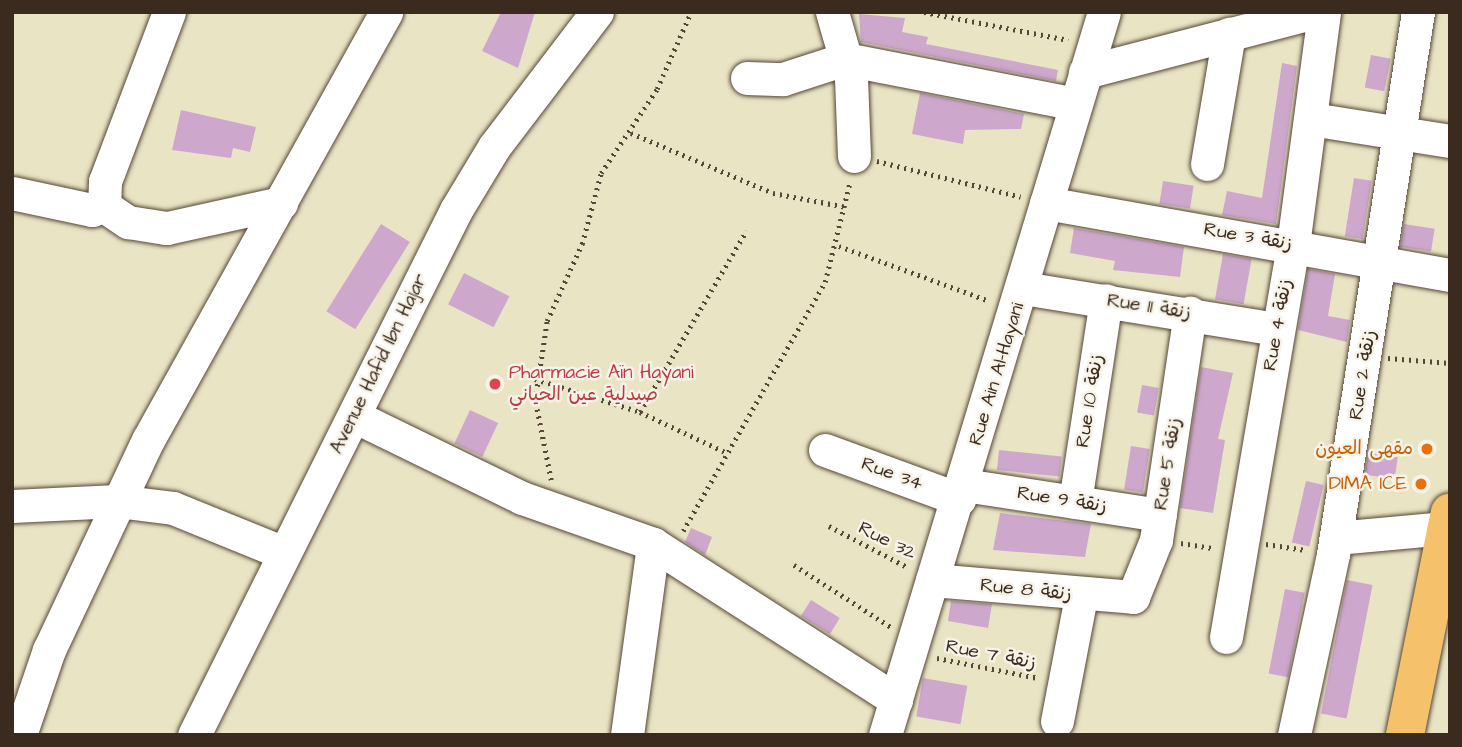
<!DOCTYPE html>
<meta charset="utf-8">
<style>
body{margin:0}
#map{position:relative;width:1462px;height:747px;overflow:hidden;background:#e9e4c4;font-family:"Architects Daughter","Playpen Sans Arabic",sans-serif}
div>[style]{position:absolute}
.building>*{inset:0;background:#cea8cc;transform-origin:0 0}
.path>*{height:4.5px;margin-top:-2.25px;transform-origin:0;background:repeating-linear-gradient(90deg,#554637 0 2px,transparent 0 7px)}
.roads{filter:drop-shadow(0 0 2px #554637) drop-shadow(0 0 2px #554637)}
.minor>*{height:33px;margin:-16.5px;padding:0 16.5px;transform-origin:16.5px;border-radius:16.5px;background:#fff}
.major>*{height:38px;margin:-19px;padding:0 19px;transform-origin:19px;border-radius:19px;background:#f5c16b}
.dots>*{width:19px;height:19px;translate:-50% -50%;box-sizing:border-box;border:4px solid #f7f3e8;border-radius:50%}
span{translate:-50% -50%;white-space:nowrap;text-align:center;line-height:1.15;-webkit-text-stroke:5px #f7f3e8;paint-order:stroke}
.street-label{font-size:19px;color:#3b2a1e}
.health-label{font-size:19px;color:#be3a42}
.left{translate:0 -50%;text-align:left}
.food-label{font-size:19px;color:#c56008}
.right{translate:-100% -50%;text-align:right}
.frame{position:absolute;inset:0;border:14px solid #3b2a1e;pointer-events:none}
</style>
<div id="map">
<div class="building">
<div style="clip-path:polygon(501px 12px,535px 12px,518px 68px,482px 51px)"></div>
<div style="clip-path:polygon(859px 14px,905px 18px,902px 32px,928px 37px,926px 44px,1058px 70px,1056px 81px,861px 42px)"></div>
<div style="left:1371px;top:55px;width:20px;height:33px;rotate:11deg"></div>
<div style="clip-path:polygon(1282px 63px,1297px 66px,1276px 224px,1222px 215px,1227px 191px,1262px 198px)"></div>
<div style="clip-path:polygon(920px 93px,1024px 114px,1021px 129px,965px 130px,963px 144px,912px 134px)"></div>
<div style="clip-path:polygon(181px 110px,256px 127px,250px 152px,233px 148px,231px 158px,172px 150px)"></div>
<div style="left:1354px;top:178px;width:18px;height:59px;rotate:9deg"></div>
<div style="left:1163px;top:181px;width:31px;height:23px;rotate:9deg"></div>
<div style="left:381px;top:224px;width:34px;height:103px;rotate:32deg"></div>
<div style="left:1404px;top:224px;width:31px;height:23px;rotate:9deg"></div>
<div style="clip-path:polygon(1074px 228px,1184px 247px,1180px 277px,1113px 270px,1115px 261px,1070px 253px)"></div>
<div style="left:1223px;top:254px;width:29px;height:46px;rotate:10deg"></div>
<div style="clip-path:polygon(1308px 269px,1335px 274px,1328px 316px,1350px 320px,1347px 342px,1298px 330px)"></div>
<div style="left:464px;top:273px;width:51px;height:35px;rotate:27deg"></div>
<div style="clip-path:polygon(1201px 367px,1233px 373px,1218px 439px,1225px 440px,1213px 513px,1180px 508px)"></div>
<div style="left:1142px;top:385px;width:17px;height:28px;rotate:10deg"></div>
<div style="left:470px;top:410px;width:31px;height:37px;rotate:25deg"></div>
<div style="left:1131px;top:446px;width:19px;height:44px;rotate:9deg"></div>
<div style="left:999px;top:450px;width:63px;height:20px;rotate:6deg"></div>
<div style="left:1368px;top:453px;width:30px;height:22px;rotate:8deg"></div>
<div style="left:1306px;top:481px;width:18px;height:63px;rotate:13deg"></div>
<div style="clip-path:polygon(1000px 513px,1091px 524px,1085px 557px,993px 550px)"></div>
<div style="clip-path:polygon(691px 528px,712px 537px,705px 555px,685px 542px)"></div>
<div style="left:1347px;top:580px;width:26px;height:136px;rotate:11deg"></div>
<div style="left:1285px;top:589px;width:20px;height:86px;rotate:11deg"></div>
<div style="left:811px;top:600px;width:34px;height:19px;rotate:32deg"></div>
<div style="clip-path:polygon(951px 601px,992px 604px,988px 628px,948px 621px)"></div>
<div style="left:923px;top:678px;width:45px;height:39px;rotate:10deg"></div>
</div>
<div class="path">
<div style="left:924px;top:12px;width:147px;rotate:11deg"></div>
<div style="left:631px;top:133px;width:154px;rotate:22.9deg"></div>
<div style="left:773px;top:193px;width:75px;rotate:10.7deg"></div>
<div style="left:877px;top:161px;width:148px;rotate:14deg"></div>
<div style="left:839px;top:246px;width:160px;rotate:20.1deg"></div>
<div style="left:1388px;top:358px;width:62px;rotate:4.6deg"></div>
<div style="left:535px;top:379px;width:110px;rotate:17.4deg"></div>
<div style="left:640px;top:412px;width:96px;rotate:25.2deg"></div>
<div style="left:640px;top:412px;width:210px;rotate:-59.6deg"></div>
<div style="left:551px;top:480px;width:82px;rotate:-101.3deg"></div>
<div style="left:535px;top:400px;width:80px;rotate:-81.4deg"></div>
<div style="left:547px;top:321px;width:85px;rotate:-65.6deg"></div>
<div style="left:582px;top:244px;width:73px;rotate:-75deg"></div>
<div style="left:601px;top:173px;width:101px;rotate:-56.3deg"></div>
<div style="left:657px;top:89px;width:84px;rotate:-66.2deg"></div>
<div style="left:829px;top:526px;width:90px;rotate:27.7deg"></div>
<div style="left:683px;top:531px;width:287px;rotate:-60.3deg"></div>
<div style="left:825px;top:282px;width:103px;rotate:-76deg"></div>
<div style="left:1181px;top:543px;width:33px;rotate:9deg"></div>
<div style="left:1266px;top:544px;width:40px;rotate:8.5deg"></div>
<div style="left:794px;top:565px;width:115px;rotate:32.6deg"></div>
<div style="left:937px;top:658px;width:103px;rotate:11.2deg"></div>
</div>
<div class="roads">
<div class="minor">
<div style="left:169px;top:12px;width:181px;rotate:110.7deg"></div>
<div style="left:105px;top:181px;width:25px;rotate:92deg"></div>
<div style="left:104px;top:206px;width:29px;rotate:34deg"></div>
<div style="left:128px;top:222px;width:39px;rotate:9deg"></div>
<div style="left:167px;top:228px;width:117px;rotate:-12.4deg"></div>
<div style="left:832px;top:12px;width:69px;rotate:73.9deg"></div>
<div style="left:851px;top:78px;width:78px;rotate:87.8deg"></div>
<div style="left:1085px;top:72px;width:239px;rotate:-14.6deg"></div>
<div style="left:747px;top:78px;width:36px;rotate:2deg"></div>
<div style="left:783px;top:79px;width:65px;rotate:-17.9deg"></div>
<div style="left:845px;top:59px;width:235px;rotate:11deg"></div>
<div style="left:1311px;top:119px;width:141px;rotate:9deg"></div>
<div style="left:1207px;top:164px;width:132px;rotate:-80.4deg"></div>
<div style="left:12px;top:193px;width:82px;rotate:12deg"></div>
<div style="left:92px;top:210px;width:12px;rotate:-24deg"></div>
<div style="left:1046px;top:203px;width:410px;rotate:10.1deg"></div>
<div style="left:1023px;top:288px;width:255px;rotate:9.2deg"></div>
<div style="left:354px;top:416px;width:187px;rotate:26deg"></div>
<div style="left:522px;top:498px;width:139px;rotate:19.3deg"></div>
<div style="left:653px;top:544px;width:289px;rotate:32.7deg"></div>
<div style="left:825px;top:450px;width:143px;rotate:20.1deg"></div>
<div style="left:964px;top:485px;width:198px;rotate:8.7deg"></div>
<div style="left:1075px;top:502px;width:204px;rotate:-81.3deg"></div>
<div style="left:12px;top:506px;width:105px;rotate:-2.7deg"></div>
<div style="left:117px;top:501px;width:56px;rotate:7.1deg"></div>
<div style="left:173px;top:508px;width:120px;rotate:22.1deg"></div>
<div style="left:1336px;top:538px;width:110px;rotate:-5.2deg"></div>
<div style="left:932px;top:580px;width:202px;rotate:4.8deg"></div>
<div style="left:1133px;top:597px;width:61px;rotate:-68deg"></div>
<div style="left:1156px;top:540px;width:230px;rotate:-81.5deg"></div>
<div style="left:1226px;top:637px;width:398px;rotate:-80.3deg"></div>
<div style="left:1293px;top:245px;width:235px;rotate:-82.4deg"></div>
<div style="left:1057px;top:721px;width:127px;rotate:-79.1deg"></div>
<div style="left:20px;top:735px;width:90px;rotate:-71.2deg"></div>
<div style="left:49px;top:650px;width:232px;rotate:-64.8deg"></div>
<div style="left:148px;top:440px;width:490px;rotate:-60.9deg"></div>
<div style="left:194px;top:735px;width:587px;rotate:-63.48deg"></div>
<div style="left:456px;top:210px;width:74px;rotate:-58.9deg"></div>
<div style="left:494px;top:147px;width:170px;rotate:-52.7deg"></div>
<div style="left:627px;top:735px;width:193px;rotate:-82.2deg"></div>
<div style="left:885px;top:735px;width:755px;rotate:-73.15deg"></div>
<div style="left:1294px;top:735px;width:185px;rotate:-77.8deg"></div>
<div style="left:1333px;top:554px;width:549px;rotate:-81.09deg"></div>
</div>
<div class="major">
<div style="left:1405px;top:735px;width:227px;rotate:-78.6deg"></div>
</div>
</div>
<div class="dots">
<div style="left:495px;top:384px;background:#e0444e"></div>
<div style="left:1427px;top:449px;background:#e8710a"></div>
<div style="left:1421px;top:484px;background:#e8710a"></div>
</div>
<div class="street-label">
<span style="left:1248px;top:237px;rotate:10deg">Rue 3 زنقة</span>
<span style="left:1149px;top:307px;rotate:9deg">Rue 11 زنقة</span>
<span style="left:1278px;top:325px;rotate:-80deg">Rue 4 زنقة</span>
<span style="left:379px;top:364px;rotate:-64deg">Avenue Hafid Ibn Hajar</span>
<span style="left:997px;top:374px;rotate:-73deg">Rue Ain Al-Hayani</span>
<span style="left:1363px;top:375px;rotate:-81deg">Rue 2 زنقة</span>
<span style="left:1090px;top:401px;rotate:-81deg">Rue 10 زنقة</span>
<span style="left:1168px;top:464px;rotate:-81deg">Rue 5 زنقة</span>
<span style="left:892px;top:474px;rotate:20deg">Rue 34</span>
<span style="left:1062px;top:500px;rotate:9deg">Rue 9 زنقة</span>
<span style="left:887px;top:541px;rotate:27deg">Rue 32</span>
<span style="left:1026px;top:590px;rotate:6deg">Rue 8 زنقة</span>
<span style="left:991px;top:655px;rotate:11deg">Rue 7 زنقة</span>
</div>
<div class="health-label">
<span class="left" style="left:509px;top:384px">Pharmacie Aïn Hayani<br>صيدلية عين الحياني</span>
</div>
<div class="food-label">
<span class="right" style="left:1413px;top:449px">مقهى العيون</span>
<span class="right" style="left:1407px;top:484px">DIMA ICE</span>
</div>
<div class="frame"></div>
</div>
